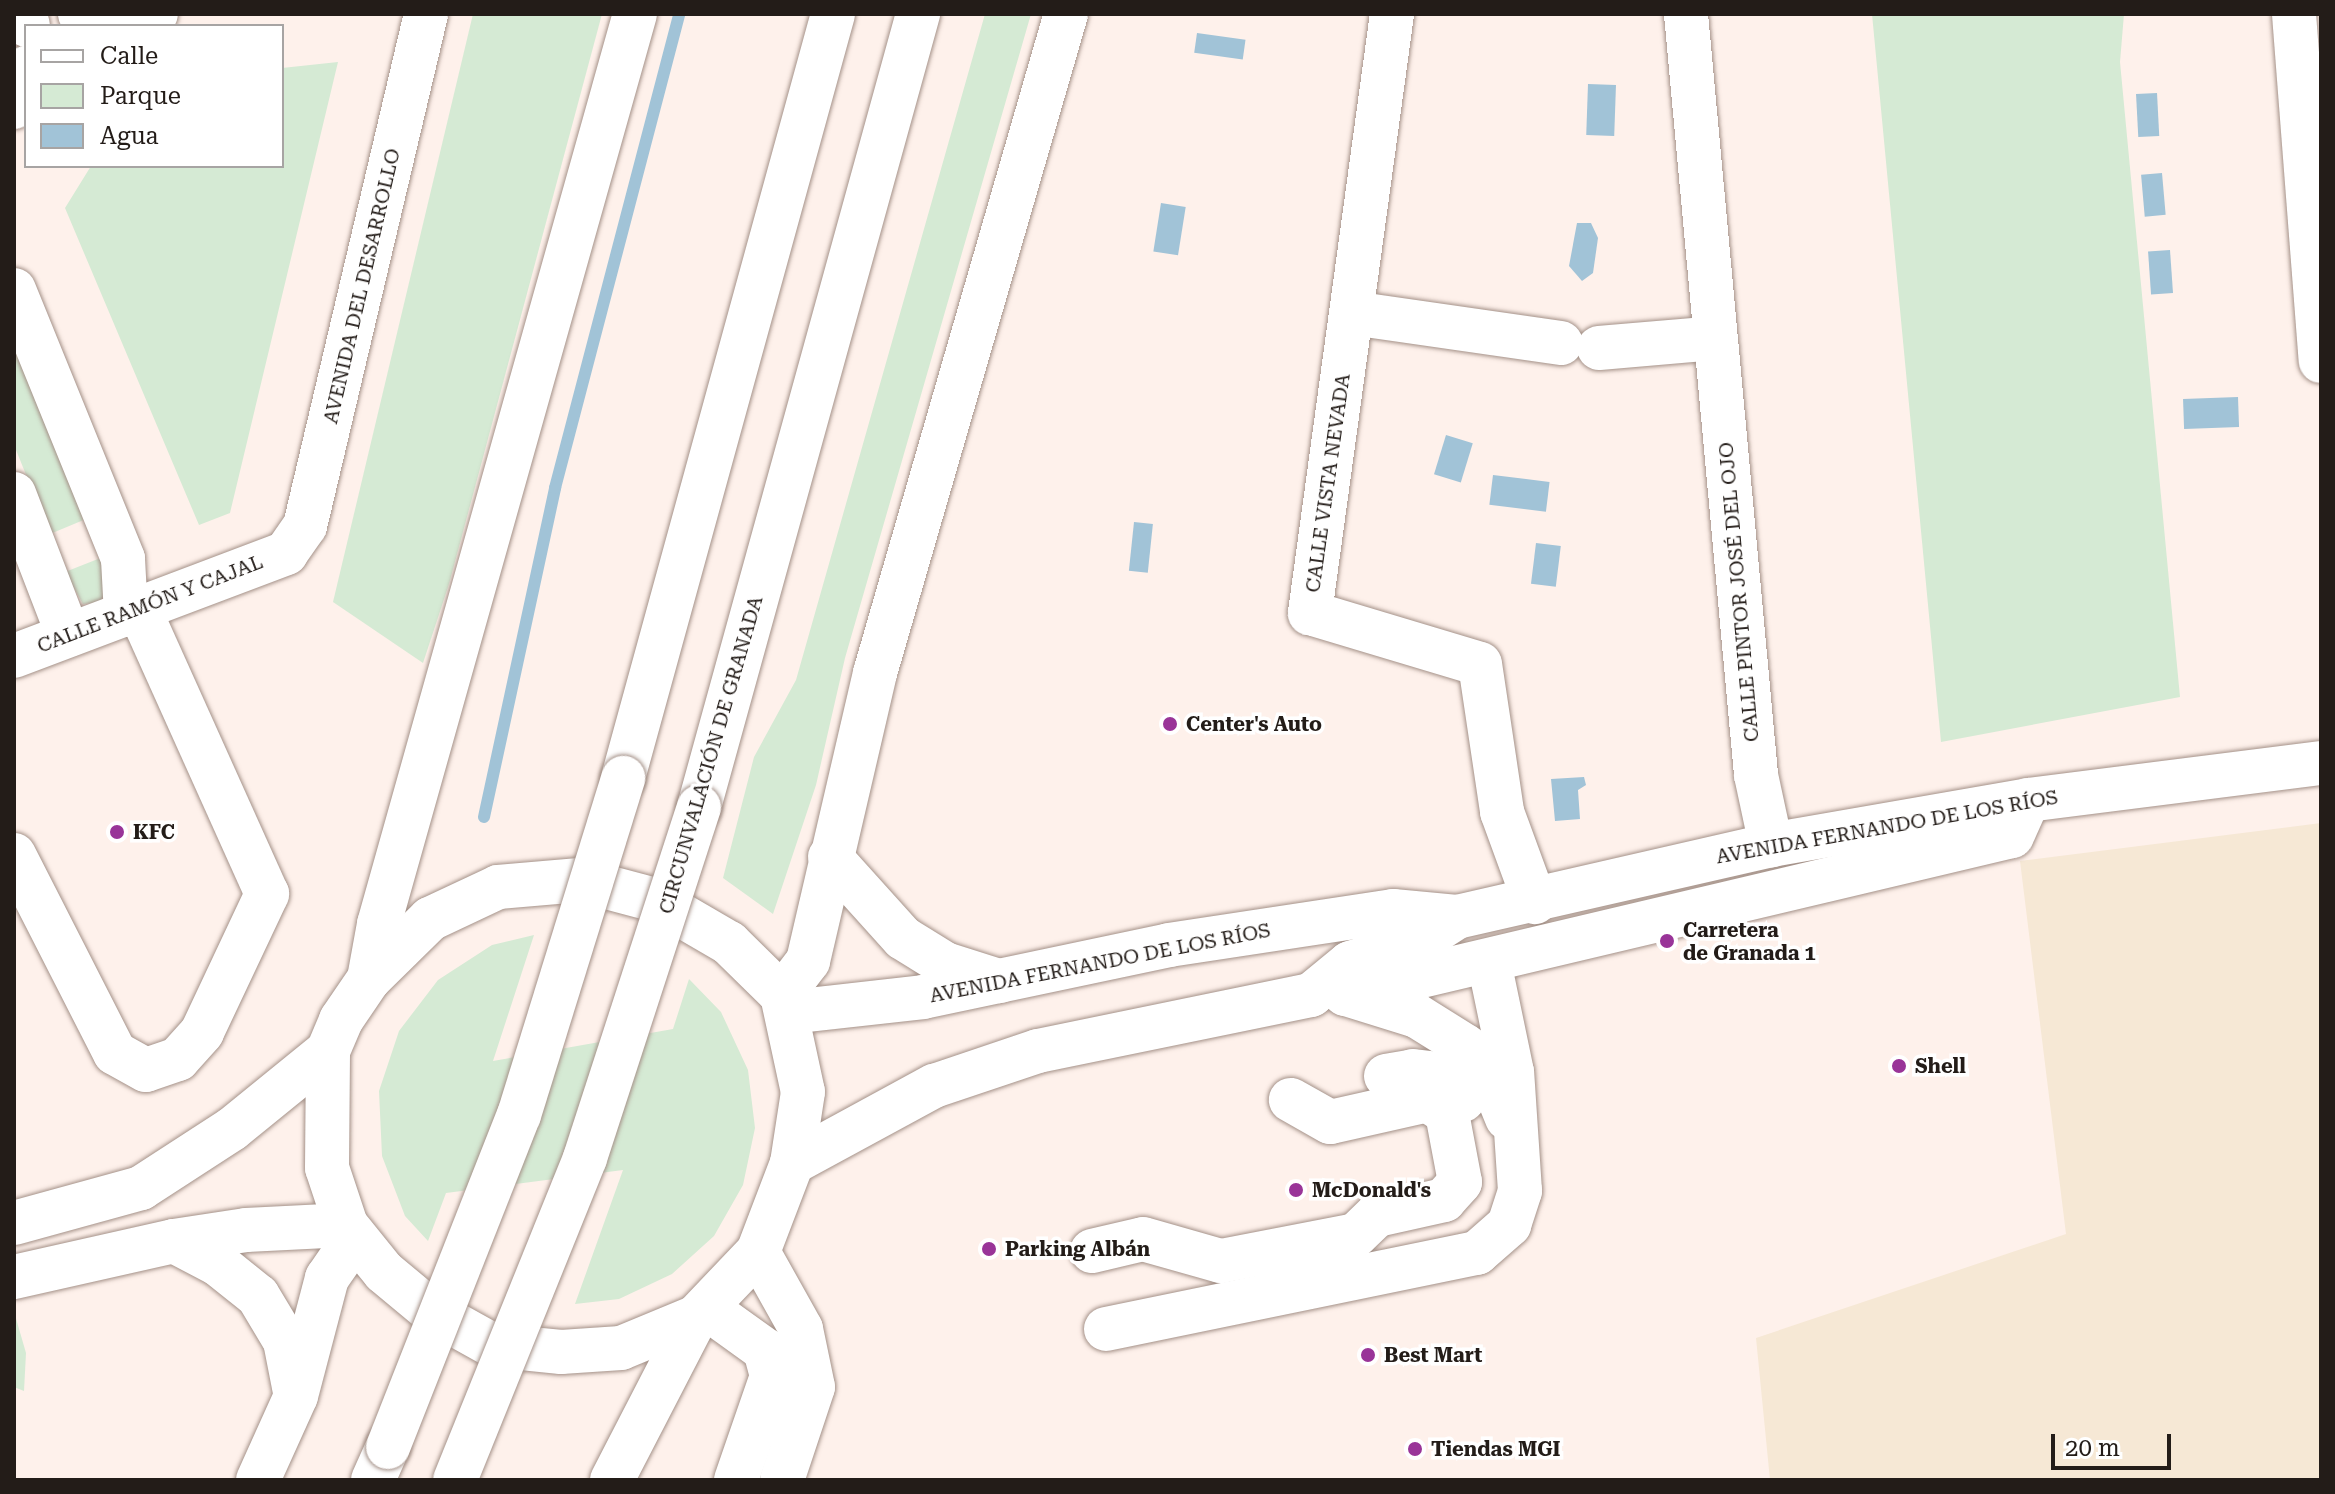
<!DOCTYPE html>
<meta charset="utf-8">
<style>
body{margin:0}
#map{position:relative;width:2335px;height:1494px;overflow:hidden;background:#fef1eb;font-family:"Roboto Serif",serif}
div>[style]{position:absolute}
.industrial>*{inset:0;background:#f6e8d5}
.green>*{inset:0;background:#d5ead4}
.water>*{inset:0;background:#a1c3d7;transform-origin:0 0}
.stream>*{height:12px;margin:-6px;padding:0 6px;transform-origin:6px;border-radius:6px;background:#a1c3d7}
.roads{filter:drop-shadow(0 0 2px #a49188) drop-shadow(0 0 2px #a49188)}
.minor>*{height:44px;margin:-22px;padding:0 22px;transform-origin:22px;border-radius:22px;background:#fff}
.major>*{height:44px;margin:-22px;padding:0 22px;transform-origin:22px;border-radius:22px;background:#fff}
.highway>*{height:44px;margin:-22px;padding:0 22px;transform-origin:22px;border-radius:22px;background:#fff}
.bridges{filter:drop-shadow(0 0 2px #a49188) drop-shadow(0 0 2px #a49188)}
.highway-bridge>*{height:44px;margin:-22px;padding:0 22px;transform-origin:22px;border-radius:22px;background:#fff}
.dots>*{width:22px;height:22px;translate:-50% -50%;box-sizing:border-box;border:4px solid #fff;border-radius:50%}
span{translate:-50% -50%;white-space:nowrap;text-align:center;line-height:1.15;-webkit-text-stroke:7px #fff;paint-order:stroke}
.street-label{font-size:20px;color:#231c18}
.poi-label{font-size:20px;color:#231c18;font-weight:700}
.left{translate:0 -50%;text-align:left}
.frame{position:absolute;inset:0;border:16px solid #231c18;pointer-events:none}
.legend{position:absolute;left:24px;top:24px;width:260px;height:144px;box-sizing:border-box;background:#fff;border:2px solid #a7a4a3;margin:0;padding:10px 14px;list-style:none;font-size:24px;color:#231c18}
.legend li{display:flex;align-items:center;gap:16px;height:40px}
.legend b{width:40px;border:2px solid #a7a4a3}
.scale{position:absolute;left:2051px;top:1434px;width:120px;height:36px;box-sizing:border-box;border:4px solid #231c18;border-top:0;padding-left:10px;font-size:24px;line-height:28px;white-space:nowrap;color:#231c18;-webkit-text-stroke:6px #fff;paint-order:stroke}
</style>
<div id="map">
<div class="industrial">
<div style="clip-path:polygon(2321px 823px,2321px 1480px,1770px 1480px,1756px 1338px,2066px 1234px,2020px 861px)"></div>
</div>
<div class="green">
<div style="clip-path:polygon(473px 14px,602px 14px,449px 584px,423px 663px,333px 602px)"></div>
<div style="clip-path:polygon(985px 14px,1031px 14px,845px 658px,816px 785px,773px 914px,723px 878px,754px 757px,796px 680px)"></div>
<div style="clip-path:polygon(1872px 14px,2124px 14px,2120px 62px,2180px 697px,1941px 742px)"></div>
<div style="clip-path:polygon(338px 62px,230px 513px,199px 525px,65px 208px,91px 166px,282px 166px,282px 68px)"></div>
<div style="clip-path:polygon(14px 344px,86px 519px,50px 534px,14px 445px)"></div>
<div style="clip-path:polygon(103px 557px,112px 579px,103px 602px,83px 604px,65px 572px)"></div>
<div style="clip-path:polygon(534px 935px,493px 1061px,673px 1029px,689px 979px,721px 1012px,748px 1070px,755px 1128px,743px 1185px,714px 1236px,672px 1274px,619px 1299px,575px 1304px,623px 1170px,446px 1193px,428px 1241px,405px 1216px,382px 1156px,379px 1091px,399px 1031px,438px 980px,492px 945px)"></div>
<div style="clip-path:polygon(15px 1315px,26px 1353px,24px 1391px,14px 1387px)"></div>
</div>
<div class="water">
<div style="left:1197px;top:33px;width:49px;height:20px;rotate:8deg"></div>
<div style="left:1588px;top:84px;width:28px;height:51px;rotate:2deg"></div>
<div style="left:2157px;top:93px;width:43px;height:21px;rotate:87deg"></div>
<div style="left:2162px;top:173px;width:42px;height:21px;rotate:85deg"></div>
<div style="left:1161px;top:203px;width:25px;height:49px;rotate:9deg"></div>
<div style="clip-path:polygon(1577px 223px,1591px 223px,1598px 238px,1593px 273px,1582px 281px,1569px 266px)"></div>
<div style="left:2170px;top:250px;width:43px;height:22px;rotate:86deg"></div>
<div style="left:2238px;top:397px;width:30px;height:55px;rotate:88deg"></div>
<div style="left:1446px;top:435px;width:28px;height:41px;rotate:17deg"></div>
<div style="left:1493px;top:475px;width:57px;height:30px;rotate:7deg"></div>
<div style="left:1134px;top:522px;width:19px;height:49px;rotate:6deg"></div>
<div style="left:1536px;top:543px;width:25px;height:41px;rotate:7deg"></div>
<div style="clip-path:polygon(1584px 777px,1586px 785px,1578px 790px,1580px 819px,1555px 821px,1551px 779px)"></div>
</div>
<div class="stream">
<div style="left:484px;top:817px;width:337px;rotate:-77.8deg"></div>
<div style="left:555px;top:488px;width:490px;rotate:-75.3deg"></div>
</div>
<div class="roads">
<div class="minor">
<div style="left:25px;top:14px;width:12px;rotate:76deg"></div>
<div style="left:80px;top:14px;width:19px;rotate:16deg"></div>
<div style="left:98px;top:19px;width:58px;rotate:-4.9deg"></div>
<div style="left:1392px;top:14px;width:605px;rotate:97.8deg"></div>
<div style="left:1310px;top:613px;width:177px;rotate:16.7deg"></div>
<div style="left:1480px;top:664px;width:150px;rotate:81.5deg"></div>
<div style="left:1502px;top:812px;width:96px;rotate:69.9deg"></div>
<div style="left:1686px;top:14px;width:764px;rotate:84.74deg"></div>
<div style="left:1756px;top:775px;width:72px;rotate:77.9deg"></div>
<div style="left:2294px;top:14px;width:348px;rotate:85.6deg"></div>
<div style="left:14px;top:107px;width:41px;rotate:-72.9deg"></div>
<div style="left:14px;top:290px;width:290px;rotate:67.9deg"></div>
<div style="left:123px;top:559px;width:56px;rotate:86.9deg"></div>
<div style="left:1352px;top:313px;width:211px;rotate:8.2deg"></div>
<div style="left:1599px;top:348px;width:116px;rotate:-4.9deg"></div>
<div style="left:14px;top:494px;width:151px;rotate:69deg"></div>
<div style="left:14px;top:656px;width:291px;rotate:-20.7deg"></div>
<div style="left:286px;top:553px;width:33px;rotate:-55deg"></div>
<div style="left:305px;top:526px;width:526px;rotate:-76.7deg"></div>
<div style="left:14px;top:855px;width:222px;rotate:63deg"></div>
<div style="left:115px;top:1053px;width:35px;rotate:29deg"></div>
<div style="left:146px;top:1070px;width:34px;rotate:-19deg"></div>
<div style="left:178px;top:1059px;width:36px;rotate:-48deg"></div>
<div style="left:202px;top:1032px;width:153px;rotate:-64.8deg"></div>
<div style="left:267px;top:894px;width:312px;rotate:-114.2deg"></div>
<div style="left:1345px;top:994px;width:685px;rotate:-13.33deg"></div>
<div style="left:2012px;top:836px;width:39px;rotate:-66deg"></div>
<div style="left:1346px;top:994px;width:74px;rotate:17.2deg"></div>
<div style="left:1417px;top:1016px;width:57px;rotate:32deg"></div>
<div style="left:1465px;top:1046px;width:44px;rotate:52.4deg"></div>
<div style="left:1492px;top:1081px;width:40px;rotate:68deg"></div>
<div style="left:1386px;top:1076px;width:27px;rotate:-10deg"></div>
<div style="left:1413px;top:1071px;width:24px;rotate:7deg"></div>
<div style="left:1437px;top:1074px;width:22px;rotate:34deg"></div>
<div style="left:1455px;top:1086px;width:16px;rotate:60deg"></div>
<div style="left:1092px;top:1251px;width:52px;rotate:-13.2deg"></div>
<div style="left:1143px;top:1239px;width:81px;rotate:15.8deg"></div>
<div style="left:1221px;top:1261px;width:137px;rotate:-10.9deg"></div>
<div style="left:1356px;top:1235px;width:29px;rotate:-44deg"></div>
<div style="left:1377px;top:1215px;width:69px;rotate:-12.6deg"></div>
<div style="left:1444px;top:1200px;width:24px;rotate:-48deg"></div>
<div style="left:1460px;top:1182px;width:70px;rotate:-100.7deg"></div>
<div style="left:1447px;top:1113px;width:23px;rotate:-146deg"></div>
<div style="left:1428px;top:1100px;width:100px;rotate:167.3deg"></div>
<div style="left:1330px;top:1122px;width:45px;rotate:-150.6deg"></div>
<div style="left:1106px;top:1329px;width:379px;rotate:-11.6deg"></div>
<div style="left:1477px;top:1253px;width:43px;rotate:-41.2deg"></div>
<div style="left:1509px;top:1225px;width:36px;rotate:-72deg"></div>
<div style="left:1520px;top:1191px;width:119px;rotate:-93.8deg"></div>
<div style="left:1512px;top:1072px;width:112px;rotate:-101.8deg"></div>
</div>
<div class="major">
<div style="left:830px;top:857px;width:109px;rotate:48deg"></div>
<div style="left:903px;top:938px;width:49px;rotate:31.8deg"></div>
<div style="left:945px;top:964px;width:57px;rotate:17.5deg"></div>
<div style="left:580px;top:880px;width:78px;rotate:14.9deg"></div>
<div style="left:655px;top:900px;width:86px;rotate:30.2deg"></div>
<div style="left:729px;top:943px;width:74px;rotate:44.5deg"></div>
<div style="left:782px;top:995px;width:99px;rotate:77.8deg"></div>
<div style="left:803px;top:1092px;width:72px;rotate:98.8deg"></div>
<div style="left:792px;top:1163px;width:95px;rotate:110.9deg"></div>
<div style="left:758px;top:1252px;width:90px;rotate:133.6deg"></div>
<div style="left:696px;top:1317px;width:81px;rotate:157.5deg"></div>
<div style="left:621px;top:1348px;width:60px;rotate:176.2deg"></div>
<div style="left:561px;top:1352px;width:69px;rotate:-174.2deg"></div>
<div style="left:492px;top:1345px;width:70px;rotate:-150.9deg"></div>
<div style="left:431px;top:1311px;width:61px;rotate:-140.3deg"></div>
<div style="left:384px;top:1272px;width:60px;rotate:-129deg"></div>
<div style="left:346px;top:1225px;width:60px;rotate:-108.4deg"></div>
<div style="left:327px;top:1168px;width:117px;rotate:-89.5deg"></div>
<div style="left:328px;top:1051px;width:34px;rotate:-67deg"></div>
<div style="left:341px;top:1020px;width:50px;rotate:-55.7deg"></div>
<div style="left:369px;top:979px;width:86px;rotate:-44.5deg"></div>
<div style="left:430px;top:919px;width:75px;rotate:-25.2deg"></div>
<div style="left:498px;top:887px;width:82px;rotate:-4.9deg"></div>
<div style="left:369px;top:979px;width:56px;rotate:-79.7deg"></div>
<div style="left:379px;top:924px;width:945px;rotate:-74.29deg"></div>
<div style="left:782px;top:995px;width:43px;rotate:-52.6deg"></div>
<div style="left:808px;top:961px;width:296px;rotate:-76.9deg"></div>
<div style="left:875px;top:673px;width:686px;rotate:-73.84deg"></div>
<div style="left:790px;top:1012px;width:134px;rotate:-6.4deg"></div>
<div style="left:923px;top:997px;width:251px;rotate:-11.9deg"></div>
<div style="left:1169px;top:945px;width:227px;rotate:-8.6deg"></div>
<div style="left:1393px;top:911px;width:64px;rotate:5.4deg"></div>
<div style="left:1457px;top:917px;width:322px;rotate:-12.9deg"></div>
<div style="left:1771px;top:845px;width:261px;rotate:-9.9deg"></div>
<div style="left:2028px;top:800px;width:295px;rotate:-7.2deg"></div>
<div style="left:792px;top:1163px;width:162px;rotate:-28.5deg"></div>
<div style="left:934px;top:1086px;width:110px;rotate:-18.6deg"></div>
<div style="left:1038px;top:1051px;width:279px;rotate:-11.6deg"></div>
<div style="left:1311px;top:995px;width:50px;rotate:-39.4deg"></div>
<div style="left:1350px;top:963px;width:71px;rotate:-17.2deg"></div>
<div style="left:1418px;top:942px;width:46px;rotate:-32.7deg"></div>
<div style="left:14px;top:1223px;width:132px;rotate:-15.4deg"></div>
<div style="left:141px;top:1188px;width:108px;rotate:-33deg"></div>
<div style="left:232px;top:1129px;width:124px;rotate:-39.1deg"></div>
<div style="left:758px;top:1252px;width:88px;rotate:60.8deg"></div>
<div style="left:801px;top:1329px;width:59px;rotate:78.3deg"></div>
<div style="left:813px;top:1387px;width:98px;rotate:108.4deg"></div>
<div style="left:14px;top:1277px;width:164px;rotate:-12.7deg"></div>
<div style="left:174px;top:1241px;width:73px;rotate:-8.7deg"></div>
<div style="left:246px;top:1230px;width:100px;rotate:-2.9deg"></div>
<div style="left:708px;top:1309px;width:70px;rotate:35.7deg"></div>
<div style="left:765px;top:1350px;width:27px;rotate:75deg"></div>
<div style="left:772px;top:1376px;width:110px;rotate:109.1deg"></div>
</div>
<div class="highway">
<div style="left:623px;top:778px;width:792px;rotate:-74.63deg"></div>
<div style="left:699px;top:807px;width:823px;rotate:-74.56deg"></div>
<div style="left:174px;top:1241px;width:50px;rotate:27.6deg"></div>
<div style="left:218px;top:1264px;width:51px;rotate:38.7deg"></div>
<div style="left:258px;top:1296px;width:52px;rotate:59deg"></div>
<div style="left:285px;top:1341px;width:52px;rotate:78.9deg"></div>
<div style="left:258px;top:1480px;width:92px;rotate:-65.7deg"></div>
<div style="left:296px;top:1396px;width:122px;rotate:-75.3deg"></div>
<div style="left:327px;top:1278px;width:47px;rotate:-55.3deg"></div>
<div style="left:373px;top:1480px;width:36px;rotate:-66deg"></div>
<div style="left:612px;top:1480px;width:183px;rotate:-62.7deg"></div>
</div>
</div>
<div class="bridges">
<div class="highway-bridge">
<div style="left:388px;top:1447px;width:357px;rotate:-68.5deg"></div>
<div style="left:519px;top:1115px;width:353px;rotate:-72.8deg"></div>
<div style="left:455px;top:1480px;width:347px;rotate:-68deg"></div>
<div style="left:585px;top:1158px;width:369px;rotate:-72deg"></div>
</div>
</div>
<div class="dots">
<div style="left:1170px;top:724px;background:#993498"></div>
<div style="left:117px;top:832px;background:#993498"></div>
<div style="left:1667px;top:941px;background:#993498"></div>
<div style="left:1899px;top:1066px;background:#993498"></div>
<div style="left:1296px;top:1190px;background:#993498"></div>
<div style="left:989px;top:1249px;background:#993498"></div>
<div style="left:1368px;top:1355px;background:#993498"></div>
<div style="left:1415px;top:1449px;background:#993498"></div>
</div>
<div class="street-label">
<span style="left:362px;top:286px;rotate:-77deg">AVENIDA DEL DESARROLLO</span>
<span style="left:1328px;top:483px;rotate:-82deg">CALLE VISTA NEVADA</span>
<span style="left:1739px;top:592px;rotate:-95deg">CALLE PINTOR JOSÉ DEL OJO</span>
<span style="left:150px;top:604px;rotate:-21deg">CALLE RAMÓN Y CAJAL</span>
<span style="left:711px;top:755px;rotate:-74deg">CIRCUNVALACIÓN DE GRANADA</span>
<span style="left:1887px;top:827px;rotate:-10deg">AVENIDA FERNANDO DE LOS RÍOS</span>
<span style="left:1100px;top:963px;rotate:-11deg">AVENIDA FERNANDO DE LOS RÍOS</span>
</div>
<div class="poi-label">
<span class="left" style="left:1186px;top:724px">Center's Auto</span>
<span class="left" style="left:133px;top:832px">KFC</span>
<span class="left" style="left:1683px;top:942px">Carretera<br>de Granada 1</span>
<span class="left" style="left:1915px;top:1066px">Shell</span>
<span class="left" style="left:1312px;top:1190px">McDonald's</span>
<span class="left" style="left:1005px;top:1249px">Parking Albán</span>
<span class="left" style="left:1384px;top:1355px">Best Mart</span>
<span class="left" style="left:1431px;top:1449px">Tiendas MGI</span>
</div>
<div class="frame"></div>
<ul class="legend">
<li><b style="height:10px;background:#fff"></b>Calle</li>
<li><b style="height:22px;background:#d5ead4"></b>Parque</li>
<li><b style="height:22px;background:#a1c3d7"></b>Agua</li>
</ul>
<div class="scale">20 m</div>
</div>
